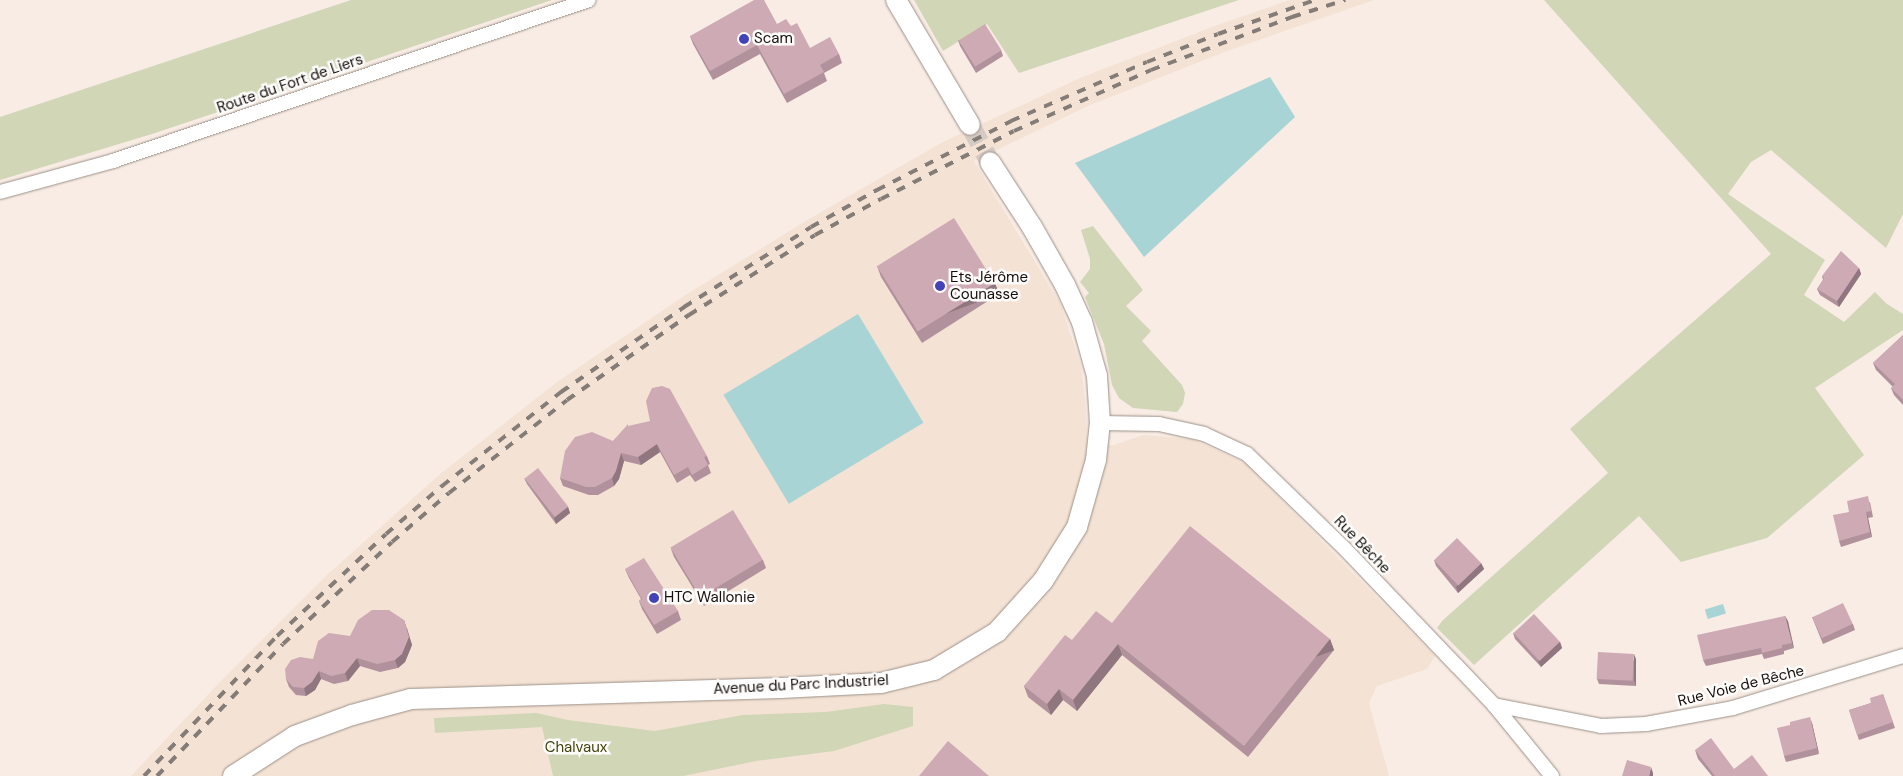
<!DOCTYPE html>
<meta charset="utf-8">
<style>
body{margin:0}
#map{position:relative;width:1903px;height:776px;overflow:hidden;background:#f8ece4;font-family:"DM Sans",sans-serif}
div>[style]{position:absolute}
.built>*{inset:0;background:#f4e2d4}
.green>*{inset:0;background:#d0d6b6}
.water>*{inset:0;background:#a9d4d5;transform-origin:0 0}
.secondary-tunnel>*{height:20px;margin-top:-10px;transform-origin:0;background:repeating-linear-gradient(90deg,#d6cbc4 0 20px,transparent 0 30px)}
.roads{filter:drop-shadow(0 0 1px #9b9088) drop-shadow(0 0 1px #9b9088)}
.street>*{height:14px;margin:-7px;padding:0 7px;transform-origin:7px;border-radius:7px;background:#fff}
.secondary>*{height:20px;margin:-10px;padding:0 10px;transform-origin:10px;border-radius:10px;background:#fff}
.rail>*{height:4px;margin-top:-2px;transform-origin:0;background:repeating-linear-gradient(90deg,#847c76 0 9px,transparent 0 18px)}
.wall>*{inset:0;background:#b1929c}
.shaded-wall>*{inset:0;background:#90777f;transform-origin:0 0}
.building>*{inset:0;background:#ceaab5;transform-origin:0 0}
.dots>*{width:14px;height:14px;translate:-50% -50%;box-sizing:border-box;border:2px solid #fefcfa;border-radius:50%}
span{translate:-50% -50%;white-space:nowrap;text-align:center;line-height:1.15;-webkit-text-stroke:5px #fefcfa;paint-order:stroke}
.poi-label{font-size:15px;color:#130f0c}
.left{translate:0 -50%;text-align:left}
.street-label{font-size:15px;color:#130f0c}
.park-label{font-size:15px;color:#3e440d}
</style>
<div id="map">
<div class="built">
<div style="clip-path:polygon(1290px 0,1374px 0,1230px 50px,1090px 105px,974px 161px,1060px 303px,1081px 365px,1086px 409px,1087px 445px,1114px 445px,1143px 435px,1192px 439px,1245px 463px,1435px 656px,1427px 669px,1377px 686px,1369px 703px,1389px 776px,131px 776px,220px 682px,327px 575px,439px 475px,557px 382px,684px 296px,809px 219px,943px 142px,1080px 78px,1220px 24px)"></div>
</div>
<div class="green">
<div style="clip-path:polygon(351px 0,552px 0,152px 134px,0 180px,0 117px)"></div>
<div style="clip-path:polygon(914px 0,1239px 0,1019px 73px,987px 24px,943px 51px)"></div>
<div style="clip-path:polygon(1544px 0,1903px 0,1903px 214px,1886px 248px,1771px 150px,1751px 162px,1728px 194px,1825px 260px,1804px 295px,1844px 322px,1875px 292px,1887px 304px,1903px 314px,1903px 330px,1815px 388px,1864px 455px,1767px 538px,1681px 562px,1639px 516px,1474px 665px,1437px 628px,1442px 621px,1608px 473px,1570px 429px,1771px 254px)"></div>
<div style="clip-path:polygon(1093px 226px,1143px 290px,1126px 306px,1151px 331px,1142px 341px,1182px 385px,1185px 393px,1183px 404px,1177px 412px,1133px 408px,1119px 398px,1112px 385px,1104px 344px,1085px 297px,1089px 293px,1080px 282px,1090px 269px,1090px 259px,1081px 230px)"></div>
<div style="clip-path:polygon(884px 704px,913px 707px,913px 726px,834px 751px,756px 761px,683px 776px,553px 776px,542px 727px,435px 733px,434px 718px,536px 713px,568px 720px,655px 731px,743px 715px,826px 712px)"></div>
</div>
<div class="water">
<div style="clip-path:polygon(1270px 77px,1295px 117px,1144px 257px,1075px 163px)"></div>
<div style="left:858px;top:314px;width:127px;height:157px;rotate:59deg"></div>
<div style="left:1723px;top:604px;width:10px;height:19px;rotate:73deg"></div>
</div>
<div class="secondary-tunnel">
<div style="left:970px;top:125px;width:42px;rotate:61.6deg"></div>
</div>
<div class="roads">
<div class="street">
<div style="left:0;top:192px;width:117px;rotate:-15.3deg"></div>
<div style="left:113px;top:161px;width:502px;rotate:-18.69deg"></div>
<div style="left:1100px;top:423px;width:59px;rotate:1deg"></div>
<div style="left:1159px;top:424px;width:46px;rotate:12.5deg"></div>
<div style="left:1204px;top:434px;width:47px;rotate:24.9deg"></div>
<div style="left:1247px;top:454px;width:136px;rotate:44.1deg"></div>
<div style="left:1345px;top:549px;width:162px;rotate:46.3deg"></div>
<div style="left:1457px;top:666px;width:54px;rotate:46.5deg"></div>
<div style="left:1494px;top:705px;width:92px;rotate:50.8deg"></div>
<div style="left:1494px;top:705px;width:109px;rotate:11.1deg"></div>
<div style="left:1601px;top:726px;width:45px;rotate:-2.5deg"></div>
<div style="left:1646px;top:724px;width:88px;rotate:-10.4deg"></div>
<div style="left:1733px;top:708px;width:178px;rotate:-17deg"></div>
</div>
<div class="secondary">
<div style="left:896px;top:0;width:145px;rotate:59.4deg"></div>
<div style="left:233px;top:776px;width:74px;rotate:-32.8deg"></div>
<div style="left:295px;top:736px;width:61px;rotate:-20.2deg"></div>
<div style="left:352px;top:715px;width:61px;rotate:-15.2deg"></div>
<div style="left:411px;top:699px;width:370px;rotate:-1.7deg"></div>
<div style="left:781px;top:688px;width:100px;rotate:-2.9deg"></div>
<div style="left:881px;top:683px;width:55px;rotate:-13.8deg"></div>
<div style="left:934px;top:670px;width:74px;rotate:-31.1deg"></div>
<div style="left:997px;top:632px;width:69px;rotate:-48deg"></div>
<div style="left:1043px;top:581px;width:64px;rotate:-57.8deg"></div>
<div style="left:1077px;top:527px;width:70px;rotate:-74.2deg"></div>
<div style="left:1096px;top:460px;width:37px;rotate:-84deg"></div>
<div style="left:1100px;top:423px;width:47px;rotate:-93.7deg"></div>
<div style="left:1097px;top:376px;width:56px;rotate:-105.5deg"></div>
<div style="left:1082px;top:322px;width:41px;rotate:-114.7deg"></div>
<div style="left:1065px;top:285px;width:67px;rotate:-119.6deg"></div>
<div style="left:1032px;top:227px;width:77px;rotate:-122.9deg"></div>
</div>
</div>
<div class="rail">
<div style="left:144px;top:776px;width:193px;rotate:-46.5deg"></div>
<div style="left:277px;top:636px;width:149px;rotate:-43.1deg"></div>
<div style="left:386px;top:534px;width:74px;rotate:-40.6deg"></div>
<div style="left:442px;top:486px;width:152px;rotate:-38.3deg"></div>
<div style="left:561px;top:392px;width:150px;rotate:-34.6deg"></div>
<div style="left:684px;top:307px;width:150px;rotate:-32.2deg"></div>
<div style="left:811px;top:227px;width:76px;rotate:-29.3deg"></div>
<div style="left:877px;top:190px;width:151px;rotate:-27.2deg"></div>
<div style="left:1011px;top:121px;width:148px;rotate:-23.5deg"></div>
<div style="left:1147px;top:62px;width:76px;rotate:-21.5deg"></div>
<div style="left:1218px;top:34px;width:103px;rotate:-19.3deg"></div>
<div style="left:157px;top:776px;width:182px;rotate:-46.3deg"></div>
<div style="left:283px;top:644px;width:149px;rotate:-43.1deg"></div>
<div style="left:392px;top:542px;width:75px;rotate:-40.7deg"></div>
<div style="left:449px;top:493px;width:150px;rotate:-38.2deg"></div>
<div style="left:567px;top:400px;width:149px;rotate:-34.9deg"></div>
<div style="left:689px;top:315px;width:149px;rotate:-32.4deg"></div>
<div style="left:815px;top:235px;width:75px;rotate:-28.6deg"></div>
<div style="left:881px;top:199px;width:149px;rotate:-27.1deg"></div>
<div style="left:1014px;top:131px;width:150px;rotate:-24deg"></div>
<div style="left:1151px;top:70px;width:151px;rotate:-20.6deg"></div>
<div style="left:1292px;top:17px;width:56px;rotate:-17.8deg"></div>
</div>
<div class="wall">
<div style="clip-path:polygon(777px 24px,791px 26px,810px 48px,839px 54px,842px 63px,824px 73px,827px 81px,787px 103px,760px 54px,713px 80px,693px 44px,690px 36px)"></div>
<div style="clip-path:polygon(958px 40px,1001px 50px,1003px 56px,976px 73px,960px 46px)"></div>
<div style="clip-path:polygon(877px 266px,995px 283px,999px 294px,922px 343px,881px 277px)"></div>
<div style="clip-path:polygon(1859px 268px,1861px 274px,1839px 307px,1820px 295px,1817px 289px,1823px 280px,1822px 276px)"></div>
<div style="clip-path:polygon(1903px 335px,1903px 405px,1894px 395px,1891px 388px,1893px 387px,1876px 370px,1873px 363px)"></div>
<div style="clip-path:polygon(629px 426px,707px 456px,710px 464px,708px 465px,711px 473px,695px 482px,690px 475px,677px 483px,660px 452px,641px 465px,624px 461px,619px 479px,614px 486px,598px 495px,589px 495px,563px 486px,560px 478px,613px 441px)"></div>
<div style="clip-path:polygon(524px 478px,568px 507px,570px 513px,556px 524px,527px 484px)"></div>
<div style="clip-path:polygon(1870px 502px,1873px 517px,1868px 518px,1872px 537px,1841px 547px,1839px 541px,1849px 512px)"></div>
<div style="clip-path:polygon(671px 549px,763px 560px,766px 568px,704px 606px,674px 557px)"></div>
<div style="clip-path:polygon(1434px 560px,1481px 563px,1484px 569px,1458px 593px,1436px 566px)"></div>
<div style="clip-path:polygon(625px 569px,678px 611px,681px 620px,657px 634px,642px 609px,639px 601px,641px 599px,629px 578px)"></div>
<div style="clip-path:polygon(1785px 616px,1794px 648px,1784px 651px,1784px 654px,1764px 659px,1762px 654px,1706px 666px,1703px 660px)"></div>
<div style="clip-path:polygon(1812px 617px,1853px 624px,1855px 630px,1823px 644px)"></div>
<div style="clip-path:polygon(1112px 623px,1330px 639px,1334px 650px,1248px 757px,1122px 655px,1077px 711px,1063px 700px,1051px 715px,1028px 697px,1024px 686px,1072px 640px)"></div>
<div style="clip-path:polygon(407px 628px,412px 645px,405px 662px,398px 668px,380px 672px,360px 666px,348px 681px,334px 684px,321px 679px,315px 690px,306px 696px,296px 695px,289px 687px,286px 679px,313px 659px,350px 636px)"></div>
<div style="clip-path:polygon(1513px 633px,1560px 642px,1562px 648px,1541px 667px,1515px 639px)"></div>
<div style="clip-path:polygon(1636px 659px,1636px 686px,1599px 684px,1597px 679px)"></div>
<div style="clip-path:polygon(1883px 694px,1895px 728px,1859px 740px,1849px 710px,1871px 703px)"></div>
<div style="clip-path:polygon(1812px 723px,1819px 754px,1786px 762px,1784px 756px)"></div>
<div style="clip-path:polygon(1695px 750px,1734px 769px,1768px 776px,1712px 776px,1698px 759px)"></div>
</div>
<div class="shaded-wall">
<div style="clip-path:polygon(1859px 268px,1861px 274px,1839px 307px,1837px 301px)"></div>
<div style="left:995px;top:283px;width:12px;height:91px;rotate:70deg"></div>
<div style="clip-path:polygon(657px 444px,660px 452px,641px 465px,638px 457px)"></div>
<div style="clip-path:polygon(621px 453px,624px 461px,619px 479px,614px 486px,612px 478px)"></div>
<div style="clip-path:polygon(568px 507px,570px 513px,556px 524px,554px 518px)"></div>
<div style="clip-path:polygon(1866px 512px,1868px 518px,1872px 537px,1870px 532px)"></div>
<div style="clip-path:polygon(1481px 563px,1484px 569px,1458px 593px,1456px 587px)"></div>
<div style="clip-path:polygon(1785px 616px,1788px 621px,1794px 648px,1792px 643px)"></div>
<div style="clip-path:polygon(404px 620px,412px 645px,405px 662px,398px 668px,395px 660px)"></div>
<div style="left:1330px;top:639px;width:12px;height:137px;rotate:70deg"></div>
<div style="clip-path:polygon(1560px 642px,1562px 648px,1541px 667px,1538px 661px)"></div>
<div style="clip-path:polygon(1118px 644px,1122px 655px,1077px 711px,1073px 700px)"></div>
<div style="clip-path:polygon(1634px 654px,1636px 659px,1636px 686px,1634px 680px)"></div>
<div style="clip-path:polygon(357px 658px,360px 666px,348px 681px,345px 673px)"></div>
<div style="clip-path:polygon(319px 671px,321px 679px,315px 690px,306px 696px,304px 688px)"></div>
<div style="clip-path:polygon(1059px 689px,1063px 700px,1051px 715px,1047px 704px)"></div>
<div style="clip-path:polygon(1810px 717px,1812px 723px,1819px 754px,1817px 748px)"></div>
<div style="clip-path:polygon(1651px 767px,1653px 773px,1653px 776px,1649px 776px)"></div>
</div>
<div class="building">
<div style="clip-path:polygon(754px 0,764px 0,777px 24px,786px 19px,791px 26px,797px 23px,810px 48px,830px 37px,839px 54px,820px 65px,824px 72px,784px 94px,757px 45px,710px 71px,690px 36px)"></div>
<div style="left:985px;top:24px;width:31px;height:31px;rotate:58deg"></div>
<div style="left:954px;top:218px;width:77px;height:91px;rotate:58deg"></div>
<div style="clip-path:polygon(1841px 251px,1859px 268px,1837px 301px,1817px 289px,1824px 278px,1822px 276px)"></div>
<div style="clip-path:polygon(1903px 335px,1903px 400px,1891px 388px,1895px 384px,1873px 363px)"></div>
<div style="clip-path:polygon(662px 386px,670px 389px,707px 456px,704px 457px,708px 465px,692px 475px,688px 467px,674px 475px,657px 444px,638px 457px,621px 453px,616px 471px,612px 478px,595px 487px,586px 487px,560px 478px,565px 451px,575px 437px,592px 432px,613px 441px,628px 424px,628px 426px,650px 421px,646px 401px,652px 388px)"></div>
<div style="left:538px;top:468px;width:49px;height:17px;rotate:52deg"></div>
<div style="clip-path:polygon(1868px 496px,1871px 511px,1866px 512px,1870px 532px,1839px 541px,1833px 515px,1849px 512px,1847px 501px)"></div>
<div style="left:733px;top:510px;width:58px;height:73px;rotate:59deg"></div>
<div style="clip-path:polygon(1190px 526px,1330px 639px,1244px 746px,1118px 644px,1073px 700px,1059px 689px,1047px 704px,1024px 686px,1065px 635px,1072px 640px,1096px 611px,1112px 623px)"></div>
<div style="left:1457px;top:538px;width:35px;height:32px;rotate:46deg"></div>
<div style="clip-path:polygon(644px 558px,678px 611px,654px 625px,639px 601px,642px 599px,625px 569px)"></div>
<div style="left:1843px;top:603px;width:23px;height:34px;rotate:65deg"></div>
<div style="clip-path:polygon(372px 610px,389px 610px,404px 620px,409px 637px,402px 654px,395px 660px,377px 664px,357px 658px,345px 673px,331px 676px,319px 671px,312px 682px,304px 688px,293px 687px,286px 679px,285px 669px,291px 660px,300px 657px,313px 659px,318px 641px,329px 633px,350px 636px,358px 620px)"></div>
<div style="left:1534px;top:614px;width:38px;height:28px;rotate:47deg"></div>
<div style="clip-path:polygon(1785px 616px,1792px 643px,1782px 645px,1782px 648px,1762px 653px,1761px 648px,1703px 660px,1697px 635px)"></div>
<div style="left:1598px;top:652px;width:36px;height:27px;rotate:3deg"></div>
<div style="clip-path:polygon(1883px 694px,1893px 722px,1857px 735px,1849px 710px,1871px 703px,1870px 698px)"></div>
<div style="clip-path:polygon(1810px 717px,1817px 748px,1784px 756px,1777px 728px,1790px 725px,1790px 722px)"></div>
<div style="clip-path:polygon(1711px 738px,1734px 769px,1752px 755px,1768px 776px,1715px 776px,1695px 750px)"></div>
<div style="clip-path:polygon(948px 741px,989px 776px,919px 776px)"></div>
<div style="clip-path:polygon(1627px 760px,1651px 767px,1649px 776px,1622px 776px)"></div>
</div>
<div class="dots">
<div style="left:744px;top:39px;background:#4442b7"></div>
<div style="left:940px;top:286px;background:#4442b7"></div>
<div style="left:654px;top:598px;background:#4442b7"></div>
</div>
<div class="poi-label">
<span class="left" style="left:754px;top:39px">Scam</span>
<span class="left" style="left:950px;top:286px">Ets Jérôme<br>Counasse</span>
<span class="left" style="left:664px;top:598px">HTC Wallonie</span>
</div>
<div class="street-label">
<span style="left:290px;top:84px;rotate:-19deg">Route du Fort de Liers</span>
<span style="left:1362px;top:545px;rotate:46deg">Rue Bêche</span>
<span style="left:801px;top:685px;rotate:-3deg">Avenue du Parc Industriel</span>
<span style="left:1741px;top:686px;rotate:-14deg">Rue Voie de Bêche</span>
</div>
<div class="park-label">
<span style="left:576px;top:748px">Chalvaux</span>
</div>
</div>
